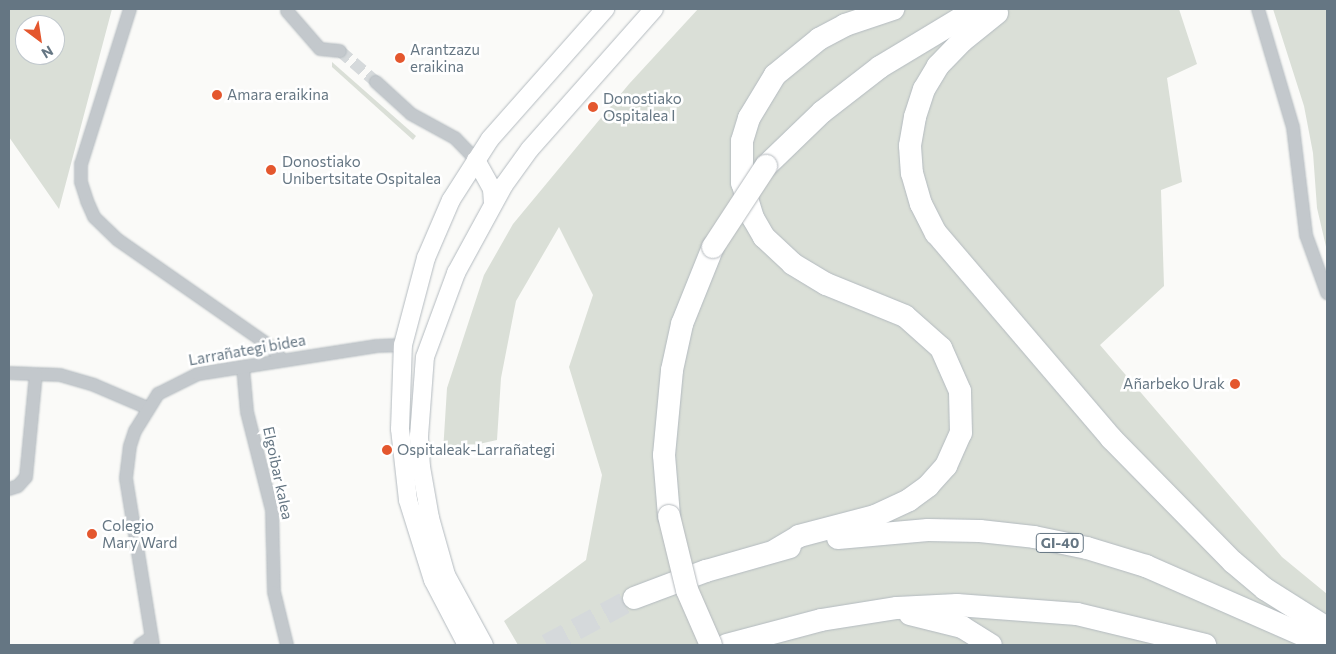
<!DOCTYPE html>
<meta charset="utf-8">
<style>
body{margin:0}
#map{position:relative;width:1336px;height:654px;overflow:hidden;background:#fafaf8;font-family:Commissioner,sans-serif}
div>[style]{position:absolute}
.green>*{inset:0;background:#dadfd7}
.street-tunnel>*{height:12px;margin-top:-6px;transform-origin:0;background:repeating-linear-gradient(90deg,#d5d9db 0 12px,transparent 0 18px)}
.highway-tunnel>*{height:22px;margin-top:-11px;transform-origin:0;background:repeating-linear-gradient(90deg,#d5d9db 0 22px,transparent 0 33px)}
.roads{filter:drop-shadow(0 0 1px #b3babf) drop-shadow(0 0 1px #b3babf)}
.street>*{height:12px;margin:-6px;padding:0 6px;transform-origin:6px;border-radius:6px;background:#c3c8cc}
.secondary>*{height:18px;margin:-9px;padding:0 9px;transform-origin:9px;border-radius:9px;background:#fff}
.highway>*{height:22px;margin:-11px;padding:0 11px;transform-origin:11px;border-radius:11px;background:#fff}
.bridges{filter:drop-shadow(0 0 1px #b4b9bd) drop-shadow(0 0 1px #b4b9bd)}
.highway-bridge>*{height:22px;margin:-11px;padding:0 11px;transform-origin:11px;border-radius:11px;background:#fff}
.dots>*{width:14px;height:14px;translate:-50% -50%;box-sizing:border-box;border:2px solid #fff;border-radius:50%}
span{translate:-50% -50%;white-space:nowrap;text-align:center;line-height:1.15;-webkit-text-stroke:5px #fff;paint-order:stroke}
.shield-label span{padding:1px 4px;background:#fff;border:1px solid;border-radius:4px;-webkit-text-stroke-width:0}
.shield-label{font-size:14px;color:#657683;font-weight:700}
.poi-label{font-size:15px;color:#657683}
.left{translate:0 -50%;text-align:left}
.right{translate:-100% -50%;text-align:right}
.street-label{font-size:15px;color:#657683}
.frame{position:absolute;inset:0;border:10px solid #657683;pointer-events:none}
.north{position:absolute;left:15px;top:15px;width:50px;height:50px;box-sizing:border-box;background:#fff;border:1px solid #c1c8cd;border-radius:50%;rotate:149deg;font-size:14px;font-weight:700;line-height:20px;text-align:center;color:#657683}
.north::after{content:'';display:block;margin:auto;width:18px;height:22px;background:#e4572e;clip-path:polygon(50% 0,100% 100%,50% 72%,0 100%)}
</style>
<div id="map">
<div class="green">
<div style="clip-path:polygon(evenodd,9px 9px,112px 9px,59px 209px,9px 137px,9px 9px,25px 25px,55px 25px,55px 55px,25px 55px,25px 25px)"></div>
<div style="clip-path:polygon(698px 9px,1179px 9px,1197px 64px,1167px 78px,1182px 182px,1161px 190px,1164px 286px,1100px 345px,1282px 557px,1327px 594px,1327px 645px,518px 645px,504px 621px,586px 560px,602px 475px,569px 367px,593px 295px,559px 227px,516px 301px,501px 378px,497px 440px,443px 452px,447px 388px,484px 275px,513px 224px,629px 84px)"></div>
<div style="clip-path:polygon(1273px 9px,1327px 9px,1327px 251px,1317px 208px,1313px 153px,1304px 106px)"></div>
<div style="clip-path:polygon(332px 62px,416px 136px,413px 140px,332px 67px)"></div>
</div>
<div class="street-tunnel">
<div style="left:340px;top:51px;width:48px;rotate:40.7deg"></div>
</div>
<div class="highway-tunnel">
<div style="left:547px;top:645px;width:99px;rotate:-28.4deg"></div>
</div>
<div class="roads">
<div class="street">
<div style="left:130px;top:9px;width:163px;rotate:107.5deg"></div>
<div style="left:81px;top:164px;width:18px;rotate:90deg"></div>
<div style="left:81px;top:182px;width:20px;rotate:72deg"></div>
<div style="left:87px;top:201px;width:17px;rotate:66deg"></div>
<div style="left:94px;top:217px;width:33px;rotate:44deg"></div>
<div style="left:118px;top:240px;width:185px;rotate:34.9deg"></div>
<div style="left:270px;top:346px;width:18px;rotate:49deg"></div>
<div style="left:1258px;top:9px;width:123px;rotate:73.5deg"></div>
<div style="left:1293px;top:127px;width:109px;rotate:83.1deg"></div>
<div style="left:1306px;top:235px;width:62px;rotate:70.1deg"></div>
<div style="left:287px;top:11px;width:50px;rotate:49deg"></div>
<div style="left:320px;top:49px;width:20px;rotate:6deg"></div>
<div style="left:376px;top:82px;width:47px;rotate:42.4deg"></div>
<div style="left:411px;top:114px;width:50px;rotate:28.6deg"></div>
<div style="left:455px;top:138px;width:30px;rotate:46deg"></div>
<div style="left:243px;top:367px;width:45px;rotate:84.9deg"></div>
<div style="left:247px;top:412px;width:101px;rotate:75.7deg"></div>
<div style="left:272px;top:510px;width:82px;rotate:88.6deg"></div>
<div style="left:274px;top:592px;width:55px;rotate:76.2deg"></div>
<div style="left:9px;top:373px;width:51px;rotate:2.2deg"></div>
<div style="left:60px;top:375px;width:35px;rotate:16deg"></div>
<div style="left:94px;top:385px;width:59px;rotate:23.1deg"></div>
<div style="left:9px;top:489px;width:9px;rotate:-18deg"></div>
<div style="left:18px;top:486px;width:12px;rotate:-48deg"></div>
<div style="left:26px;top:477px;width:103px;rotate:-84.5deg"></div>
<div style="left:140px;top:645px;width:14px;rotate:-34deg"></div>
<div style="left:153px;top:645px;width:169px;rotate:-99.2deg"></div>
<div style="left:126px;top:478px;width:32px;rotate:-83deg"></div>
<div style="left:130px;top:446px;width:16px;rotate:-72deg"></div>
<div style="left:135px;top:431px;width:44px;rotate:-58.1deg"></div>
<div style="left:158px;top:394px;width:45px;rotate:-26.6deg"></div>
<div style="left:198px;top:374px;width:181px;rotate:-8.9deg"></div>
<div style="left:377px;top:346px;width:26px;rotate:-2deg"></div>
</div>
<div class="secondary">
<div style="left:476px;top:160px;width:33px;rotate:61deg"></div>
<div style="left:492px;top:189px;width:15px;rotate:86deg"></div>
<div style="left:467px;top:645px;width:73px;rotate:-117.6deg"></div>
<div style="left:433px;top:580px;width:84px;rotate:-107.4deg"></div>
<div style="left:408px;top:500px;width:71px;rotate:-96.4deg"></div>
<div style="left:400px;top:429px;width:84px;rotate:-88deg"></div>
<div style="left:403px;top:345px;width:90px;rotate:-75.2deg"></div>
<div style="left:426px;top:258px;width:63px;rotate:-66.7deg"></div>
<div style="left:451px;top:200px;width:72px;rotate:-57.4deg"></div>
<div style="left:490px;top:139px;width:174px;rotate:-48.5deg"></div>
<div style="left:484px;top:645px;width:80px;rotate:-118.5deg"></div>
<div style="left:446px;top:575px;width:59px;rotate:-105.7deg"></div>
<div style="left:430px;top:518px;width:52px;rotate:-100deg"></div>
<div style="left:421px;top:467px;width:31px;rotate:-94deg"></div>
<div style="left:419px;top:436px;width:79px;rotate:-85.7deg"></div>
<div style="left:425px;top:357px;width:90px;rotate:-69.7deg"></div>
<div style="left:456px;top:273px;width:100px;rotate:-61.4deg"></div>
<div style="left:504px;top:185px;width:44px;rotate:-54.2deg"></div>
<div style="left:530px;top:149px;width:187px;rotate:-48.5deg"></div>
</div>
<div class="highway">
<div style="left:997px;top:13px;width:45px;rotate:141.3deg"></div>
<div style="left:962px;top:41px;width:35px;rotate:134deg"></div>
<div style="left:938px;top:66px;width:27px;rotate:121deg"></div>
<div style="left:924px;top:89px;width:29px;rotate:108deg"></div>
<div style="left:915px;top:117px;width:29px;rotate:100deg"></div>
<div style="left:910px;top:146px;width:27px;rotate:86deg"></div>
<div style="left:912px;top:173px;width:32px;rotate:74deg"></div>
<div style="left:921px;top:204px;width:33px;rotate:63deg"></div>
<div style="left:936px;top:233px;width:270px;rotate:49.5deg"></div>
<div style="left:1111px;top:438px;width:174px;rotate:45.5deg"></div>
<div style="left:1233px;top:562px;width:42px;rotate:40.2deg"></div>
<div style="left:1265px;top:589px;width:73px;rotate:32.2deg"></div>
<div style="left:766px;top:166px;width:78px;rotate:-44deg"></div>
<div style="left:822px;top:112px;width:73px;rotate:-37.8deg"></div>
<div style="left:880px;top:67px;width:112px;rotate:-31.1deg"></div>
<div style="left:669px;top:516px;width:61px;rotate:-94.7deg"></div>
<div style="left:664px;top:455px;width:85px;rotate:-84.6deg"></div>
<div style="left:672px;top:370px;width:47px;rotate:-77.7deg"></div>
<div style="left:682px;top:324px;width:83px;rotate:-68.1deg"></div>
<div style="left:838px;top:538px;width:90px;rotate:-5.1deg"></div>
<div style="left:928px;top:530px;width:52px;rotate:1.1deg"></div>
<div style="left:980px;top:531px;width:54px;rotate:6.3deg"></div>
<div style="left:1034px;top:537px;width:54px;rotate:11.7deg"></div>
<div style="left:1087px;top:548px;width:62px;rotate:17deg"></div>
<div style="left:1146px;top:566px;width:197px;rotate:23.7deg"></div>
<div style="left:776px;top:550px;width:27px;rotate:-31deg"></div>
<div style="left:799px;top:536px;width:79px;rotate:-14.7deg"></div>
<div style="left:875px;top:516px;width:38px;rotate:-25deg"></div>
<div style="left:909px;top:500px;width:24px;rotate:-36deg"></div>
<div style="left:928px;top:486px;width:27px;rotate:-48deg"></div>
<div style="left:946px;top:466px;width:36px;rotate:-66deg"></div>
<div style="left:961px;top:433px;width:42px;rotate:-91.4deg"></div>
<div style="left:960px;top:391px;width:47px;rotate:-113.8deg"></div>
<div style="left:941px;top:348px;width:48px;rotate:-138.4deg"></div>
<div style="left:905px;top:316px;width:85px;rotate:-157.9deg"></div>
<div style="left:826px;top:284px;width:39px;rotate:-149deg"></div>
<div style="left:793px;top:264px;width:40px;rotate:-137deg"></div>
<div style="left:764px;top:237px;width:22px;rotate:-120deg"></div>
<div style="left:753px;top:218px;width:37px;rotate:-107deg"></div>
<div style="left:742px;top:183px;width:42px;rotate:-90deg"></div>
<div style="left:742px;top:141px;width:24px;rotate:-73deg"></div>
<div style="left:749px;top:118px;width:50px;rotate:-58.8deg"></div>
<div style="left:775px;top:75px;width:57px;rotate:-39.3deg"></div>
<div style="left:819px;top:39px;width:30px;rotate:-28deg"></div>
<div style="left:845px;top:25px;width:51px;rotate:-18.4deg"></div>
<div style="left:634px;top:598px;width:77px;rotate:-20.6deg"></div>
<div style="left:706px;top:571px;width:87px;rotate:-15.9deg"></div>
<div style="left:910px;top:614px;width:54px;rotate:14deg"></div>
<div style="left:962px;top:627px;width:34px;rotate:32deg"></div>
<div style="left:727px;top:645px;width:97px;rotate:-14.9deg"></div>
<div style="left:821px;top:620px;width:77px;rotate:-9deg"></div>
<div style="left:897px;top:608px;width:60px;rotate:-2.9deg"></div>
<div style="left:957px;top:605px;width:120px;rotate:4.3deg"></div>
<div style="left:1077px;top:614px;width:132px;rotate:13.6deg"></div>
</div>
</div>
<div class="bridges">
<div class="highway-bridge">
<div style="left:713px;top:247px;width:97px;rotate:-56.8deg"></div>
<div style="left:669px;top:516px;width:76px;rotate:76.3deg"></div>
<div style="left:687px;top:590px;width:60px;rotate:66.4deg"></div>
</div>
</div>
<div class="dots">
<div style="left:400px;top:58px;background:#e4572e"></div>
<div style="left:217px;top:95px;background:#e4572e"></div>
<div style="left:593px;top:107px;background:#e4572e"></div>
<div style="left:271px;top:170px;background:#e4572e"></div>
<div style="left:1235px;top:384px;background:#e4572e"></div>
<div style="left:387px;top:450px;background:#e4572e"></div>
<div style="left:92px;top:534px;background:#e4572e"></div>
</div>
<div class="shield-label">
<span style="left:1060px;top:543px">GI-40</span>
</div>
<div class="poi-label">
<span class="left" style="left:410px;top:58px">Arantzazu<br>eraikina</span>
<span class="left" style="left:227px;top:95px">Amara eraikina</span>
<span class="left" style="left:603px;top:107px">Donostiako<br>Ospitalea I</span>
<span class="left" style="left:282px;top:170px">Donostiako<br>Unibertsitate Ospitalea</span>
<span class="right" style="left:1225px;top:384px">Añarbeko Urak</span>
<span class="left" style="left:397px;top:450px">Ospitaleak-Larrañategi</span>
<span class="left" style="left:102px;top:534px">Colegio<br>Mary Ward</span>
</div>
<div class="street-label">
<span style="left:247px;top:350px;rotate:-10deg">Larrañategi bidea</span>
<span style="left:278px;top:473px;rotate:78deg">Elgoibar kalea</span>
</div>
<div class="frame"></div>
<div class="north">N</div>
</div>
